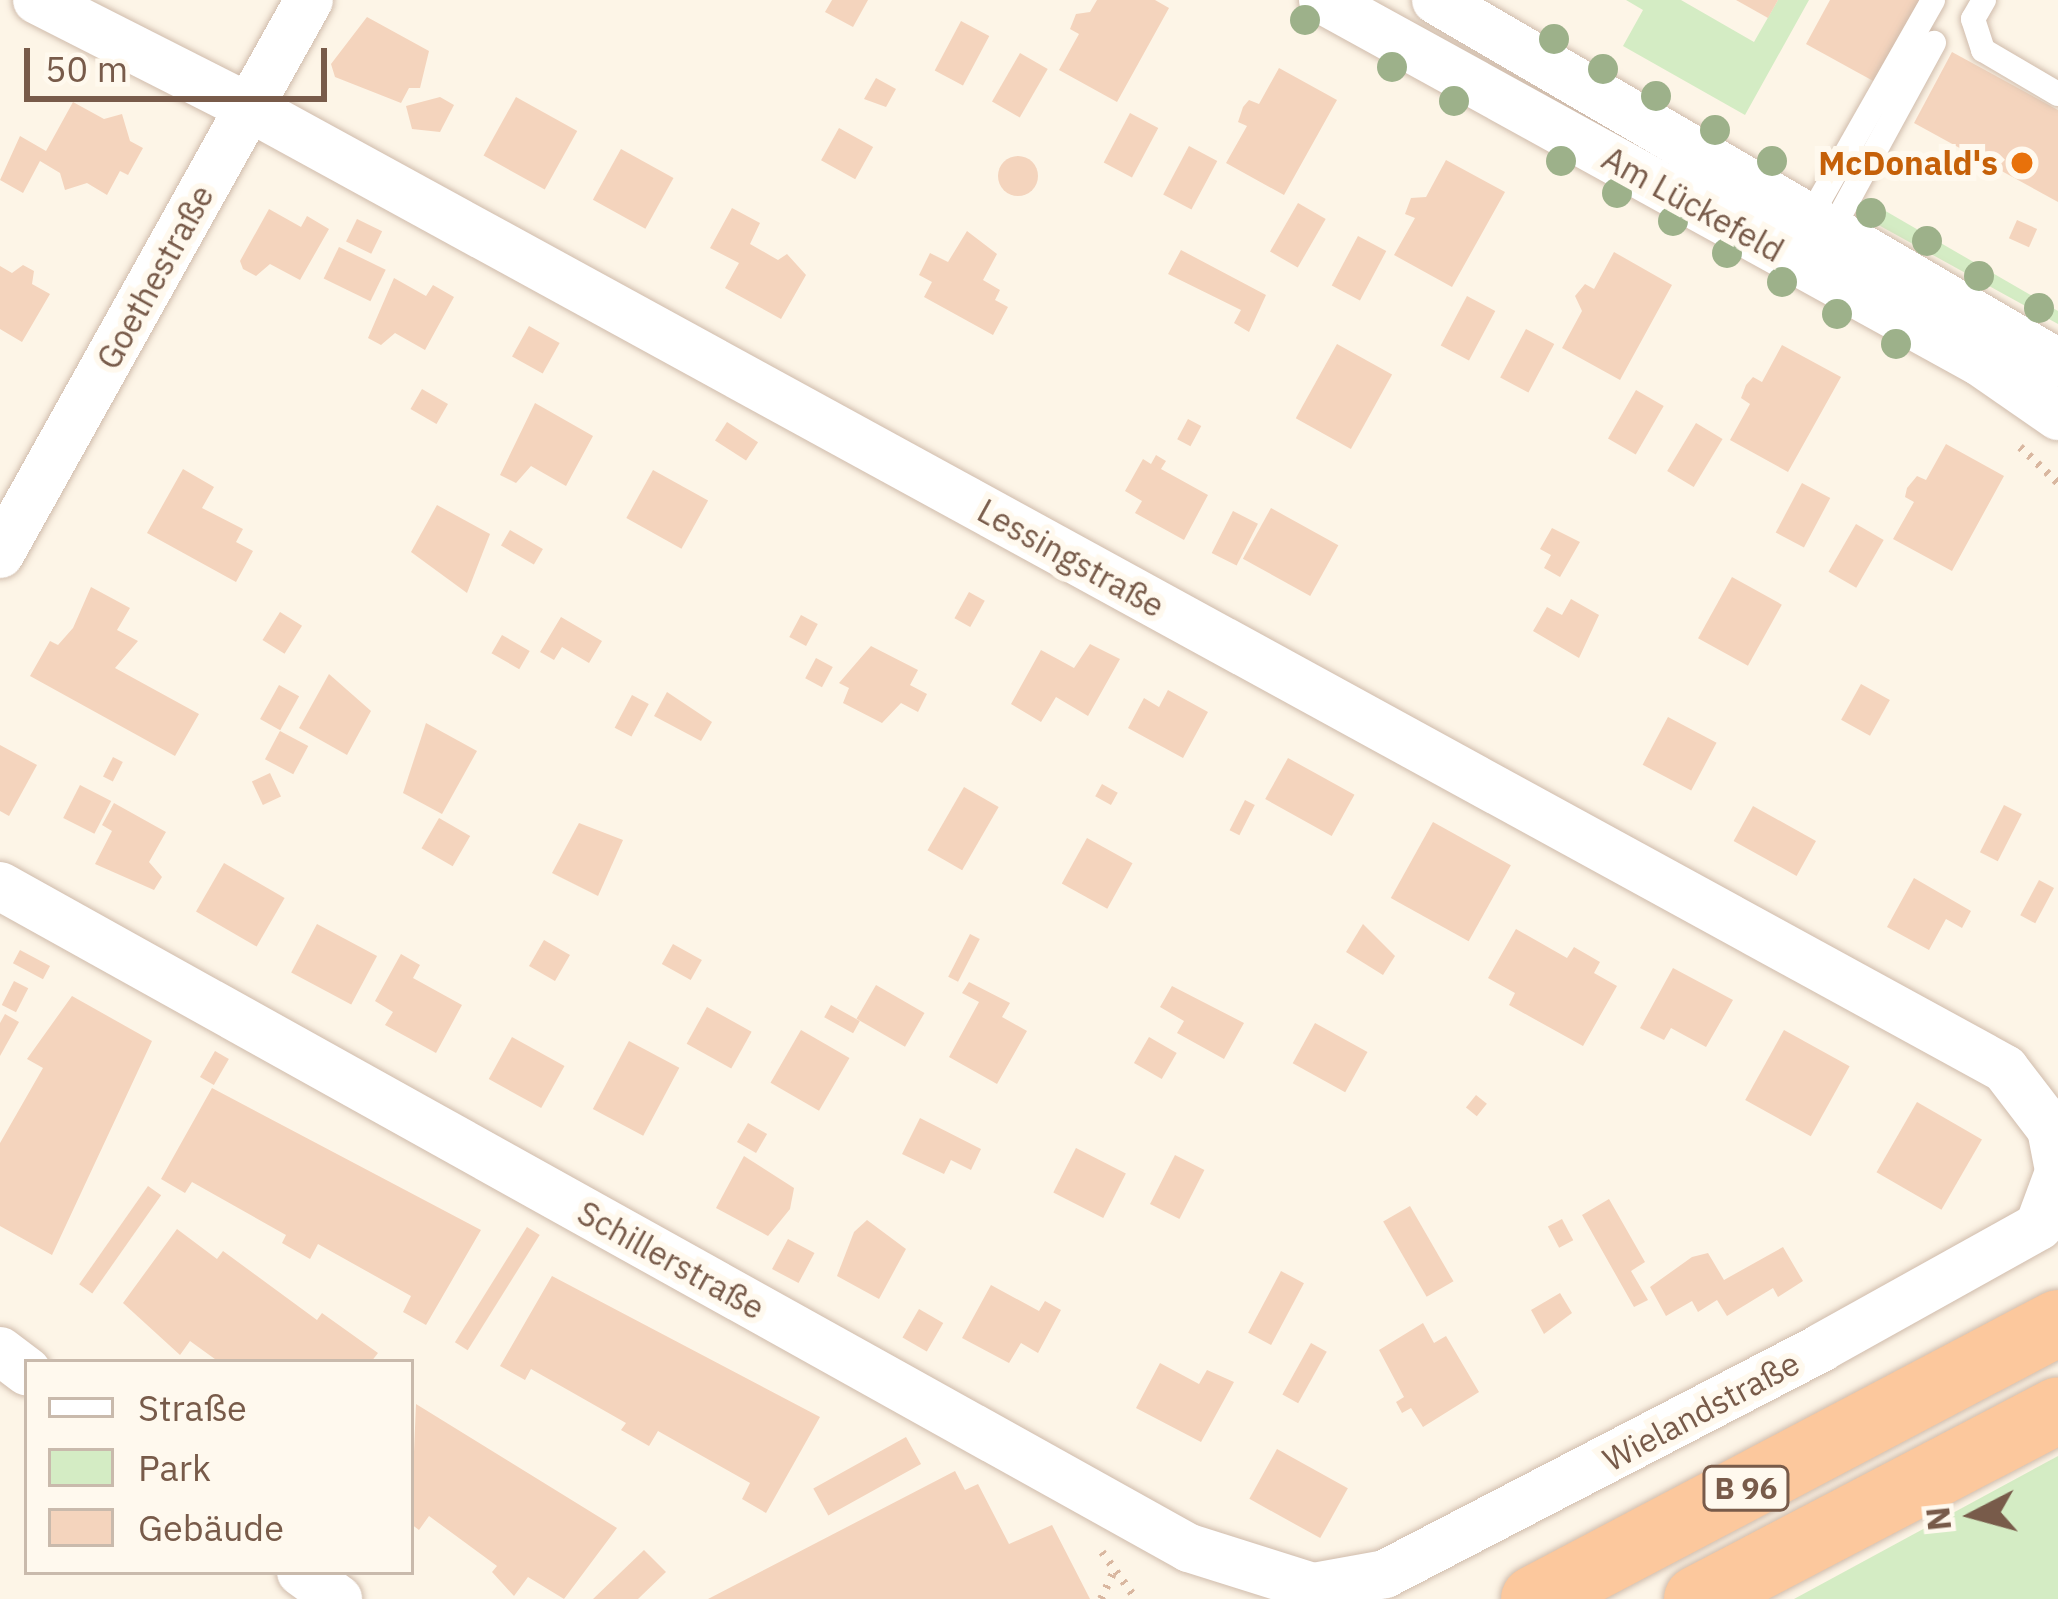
<!DOCTYPE html>
<meta charset="utf-8">
<style>
body{margin:0}
#map{position:relative;width:2058px;height:1599px;overflow:hidden;background:#fdf5e7;font-family:"IBM Plex Sans",sans-serif}
div>[style]{position:absolute}
.green>*{inset:0;background:#d4ecc4}
.building>*{inset:0;background:#f4d4bd;transform-origin:0 0}
.round{border-radius:50%}
.path>*{height:8px;margin-top:-4px;transform-origin:0;background:repeating-linear-gradient(90deg,#d9b7a0 0 3px,transparent 0 12px)}
.roads{filter:drop-shadow(0 0 3px #d0bcac) drop-shadow(0 0 3px #d0bcac)}
.service>*{height:24px;margin:-12px;padding:0 12px;transform-origin:12px;border-radius:12px;background:#fff}
.minor>*{height:48px;margin:-24px;padding:0 24px;transform-origin:24px;border-radius:24px;background:#fff}
.trunk>*{height:66px;margin:-33px;padding:0 33px;transform-origin:33px;border-radius:33px;background:#fcc89d}
.trees>*{width:30px;height:30px;margin:-15px;border-radius:50%;background:#9db18a}
.dots>*{width:33px;height:33px;translate:-50% -50%;box-sizing:border-box;border:6px solid #fff9ee;border-radius:50%}
span{translate:-50% -50%;white-space:nowrap;text-align:center;line-height:1.15;-webkit-text-stroke:12px #fff9ee;paint-order:stroke}
.shield-label span{padding:3px 9px;background:#fff9ee;border:3px solid;border-radius:9px;-webkit-text-stroke-width:0}
.shield-label{font-size:30px;color:#785b4a;font-weight:700}
.food-label{font-size:33px;color:#c56008;font-weight:700}
.right{translate:-100% -50%;text-align:right}
.street-label{font-size:33px;color:#785b4a}
.legend{position:absolute;left:24px;top:1359px;width:390px;height:216px;box-sizing:border-box;background:#fff9ee;border:3px solid #c9baac;margin:0;padding:15px 21px;list-style:none;font-size:36px;color:#785b4a}
.legend li{display:flex;align-items:center;gap:24px;height:60px}
.legend b{width:60px;border:3px solid #c9baac}
.north{position:absolute;left:1914px;top:1455px;width:120px;height:120px;-webkit-text-stroke:9px #fff9ee;paint-order:stroke;rotate:264deg;font-size:33px;font-weight:700;line-height:48px;text-align:center;color:#785b4a}
.north::after{content:'';display:block;margin:auto;width:42px;height:54px;background:#785b4a;clip-path:polygon(50% 0,100% 100%,50% 72%,0 100%)}
.scale{position:absolute;left:24px;top:48px;width:303px;height:54px;box-sizing:border-box;border:6px solid #785b4a;border-top:0;padding-left:15px;font-size:36px;line-height:42px;white-space:nowrap;color:#785b4a;-webkit-text-stroke:9px #fff9ee;paint-order:stroke}
</style>
<div id="map">
<div class="green">
<div style="clip-path:polygon(1626px 0,1681px 0,1754px 42px,1778px 0,1809px 0,1745px 115px,1623px 46px,1643px 10px)"></div>
<div style="clip-path:polygon(1870px 202px,2058px 311px,2058px 324px,1862px 216px)"></div>
<div style="clip-path:polygon(2058px 1456px,2058px 1599px,1794px 1599px)"></div>
</div>
<div class="building">
<div style="clip-path:polygon(832px 0,868px 0,853px 27px,825px 12px)"></div>
<div style="clip-path:polygon(1097px 0,1155px 0,1169px 8px,1117px 102px,1059px 70px,1079px 34px,1070px 29px,1076px 14px,1090px 12px)"></div>
<div style="clip-path:polygon(1736px 0,1778px 0,1768px 18px)"></div>
<div style="clip-path:polygon(1830px 0,1920px 0,1875px 82px,1806px 44px)"></div>
<div style="clip-path:polygon(367px 17px,429px 51px,420px 88px,409px 88px,401px 103px,335px 77px,331px 64px)"></div>
<div style="left:961px;top:21px;width:32px;height:56px;rotate:28deg"></div>
<div style="clip-path:polygon(1952px 52px,2058px 110px,2058px 202px,1914px 123px)"></div>
<div style="left:1020px;top:53px;width:32px;height:56px;rotate:30deg"></div>
<div style="clip-path:polygon(1279px 68px,1337px 100px,1284px 195px,1226px 163px,1247px 126px,1238px 122px,1243px 107px,1249px 100px,1259px 104px)"></div>
<div style="clip-path:polygon(876px 78px,896px 89px,886px 107px,864px 99px)"></div>
<div style="clip-path:polygon(440px 97px,454px 105px,440px 132px,412px 129px,406px 106px)"></div>
<div style="left:516px;top:97px;width:70px;height:67px;rotate:29deg"></div>
<div style="clip-path:polygon(73px 102px,104px 119px,122px 114px,130px 141px,143px 148px,128px 175px,120px 171px,107px 195px,87px 183px,65px 190px,60px 173px,40px 161px,23px 193px,0 180px,20px 136px,46px 151px)"></div>
<div style="left:1130px;top:113px;width:32px;height:56px;rotate:28deg"></div>
<div style="left:839px;top:128px;width:39px;height:37px;rotate:29deg"></div>
<div style="left:1189px;top:146px;width:32px;height:55px;rotate:28deg"></div>
<div style="left:621px;top:149px;width:60px;height:58px;rotate:29deg"></div>
<div class="round" style="left:998px;top:156px;width:40px;height:40px"></div>
<div style="clip-path:polygon(1446px 160px,1505px 192px,1452px 287px,1394px 255px,1415px 218px,1405px 214px,1411px 198px,1426px 197px)"></div>
<div style="left:1298px;top:203px;width:32px;height:56px;rotate:30deg"></div>
<div style="clip-path:polygon(732px 208px,760px 223px,750px 244px,778px 260px,787px 254px,806px 275px,781px 319px,725px 288px,739px 263px,710px 248px)"></div>
<div style="clip-path:polygon(269px 209px,301px 227px,307px 216px,329px 229px,300px 280px,270px 264px,256px 276px,243px 269px,240px 261px)"></div>
<div style="left:357px;top:219px;width:28px;height:25px;rotate:26deg"></div>
<div style="left:2017px;top:220px;width:22px;height:20px;rotate:24deg"></div>
<div style="clip-path:polygon(967px 231px,997px 254px,983px 280px,1000px 290px,995px 300px,1008px 307px,993px 335px,924px 297px,932px 282px,919px 275px,930px 253px,948px 262px)"></div>
<div style="left:1358px;top:236px;width:32px;height:56px;rotate:28deg"></div>
<div style="left:339px;top:247px;width:52px;height:35px;rotate:26deg"></div>
<div style="clip-path:polygon(1181px 250px,1266px 295px,1249px 332px,1234px 323px,1241px 310px,1168px 274px)"></div>
<div style="clip-path:polygon(1614px 252px,1672px 285px,1620px 380px,1562px 348px,1582px 311px,1575px 296px,1585px 284px,1594px 289px)"></div>
<div style="clip-path:polygon(23px 265px,34px 271px,32px 284px,50px 294px,22px 342px,0 329px,0 266px,12px 273px)"></div>
<div style="clip-path:polygon(394px 278px,426px 296px,433px 285px,454px 297px,425px 350px,395px 333px,381px 345px,368px 338px)"></div>
<div style="left:1467px;top:296px;width:32px;height:56px;rotate:28deg"></div>
<div style="left:529px;top:326px;width:35px;height:35px;rotate:29deg"></div>
<div style="left:1526px;top:329px;width:32px;height:55px;rotate:28deg"></div>
<div style="left:1337px;top:344px;width:63px;height:85px;rotate:29deg"></div>
<div style="clip-path:polygon(1782px 345px,1841px 377px,1788px 472px,1730px 440px,1750px 404px,1741px 398px,1746px 385px,1753px 377px,1762px 382px)"></div>
<div style="left:422px;top:389px;width:30px;height:23px;rotate:30deg"></div>
<div style="left:1636px;top:390px;width:32px;height:56px;rotate:30deg"></div>
<div style="clip-path:polygon(535px 403px,593px 436px,566px 486px,531px 466px,516px 483px,500px 475px)"></div>
<div style="left:1188px;top:419px;width:15px;height:23px;rotate:28deg"></div>
<div style="left:727px;top:422px;width:37px;height:22px;rotate:33deg"></div>
<div style="left:1696px;top:423px;width:31px;height:56px;rotate:31deg"></div>
<div style="clip-path:polygon(1946px 444px,2004px 476px,1952px 571px,1893px 539px,1914px 502px,1905px 497px,1907px 488px,1917px 476px,1926px 480px)"></div>
<div style="clip-path:polygon(1156px 455px,1166px 461px,1161px 469px,1208px 495px,1184px 540px,1135px 513px,1142px 501px,1125px 491px,1143px 459px,1151px 464px)"></div>
<div style="clip-path:polygon(183px 469px,214px 487px,202px 508px,243px 529px,236px 542px,253px 551px,236px 582px,147px 533px)"></div>
<div style="left:653px;top:470px;width:63px;height:55px;rotate:29deg"></div>
<div style="left:1802px;top:483px;width:32px;height:56px;rotate:28deg"></div>
<div style="clip-path:polygon(437px 505px,490px 534px,467px 593px,411px 552px)"></div>
<div style="left:1271px;top:508px;width:77px;height:58px;rotate:29deg"></div>
<div style="left:1233px;top:511px;width:28px;height:47px;rotate:27deg"></div>
<div style="left:1856px;top:524px;width:32px;height:55px;rotate:30deg"></div>
<div style="clip-path:polygon(1552px 528px,1580px 542px,1560px 577px,1544px 568px,1551px 555px,1540px 549px)"></div>
<div style="left:510px;top:530px;width:38px;height:18px;rotate:30deg"></div>
<div style="left:1732px;top:577px;width:57px;height:70px;rotate:29deg"></div>
<div style="clip-path:polygon(91px 587px,130px 608px,117px 630px,138px 641px,115px 668px,199px 714px,175px 756px,30px 676px,50px 641px,58px 645px,73px 628px)"></div>
<div style="left:969px;top:592px;width:18px;height:30px;rotate:29deg"></div>
<div style="clip-path:polygon(1571px 599px,1599px 615px,1579px 658px,1533px 631px,1547px 607px,1562px 615px)"></div>
<div style="left:280px;top:612px;width:26px;height:33px;rotate:32deg"></div>
<div style="left:801px;top:615px;width:19px;height:25px;rotate:28deg"></div>
<div style="clip-path:polygon(561px 617px,602px 641px,589px 663px,562px 647px,554px 660px,540px 652px)"></div>
<div style="left:502px;top:635px;width:32px;height:21px;rotate:30deg"></div>
<div style="clip-path:polygon(1090px 644px,1120px 659px,1088px 716px,1056px 697px,1041px 722px,1011px 704px,1041px 650px,1074px 668px)"></div>
<div style="clip-path:polygon(871px 646px,918px 670px,910px 685px,927px 694px,918px 712px,901px 703px,882px 723px,843px 703px,849px 688px,839px 683px)"></div>
<div style="left:816px;top:658px;width:19px;height:23px;rotate:28deg"></div>
<div style="clip-path:polygon(329px 674px,371px 711px,347px 755px,299px 728px)"></div>
<div style="left:1861px;top:684px;width:33px;height:41px;rotate:29deg"></div>
<div style="left:279px;top:685px;width:23px;height:39px;rotate:29deg"></div>
<div style="clip-path:polygon(1168px 690px,1208px 712px,1183px 758px,1128px 728px,1144px 698px,1159px 707px)"></div>
<div style="clip-path:polygon(667px 692px,712px 722px,701px 741px,654px 716px)"></div>
<div style="left:632px;top:695px;width:19px;height:37px;rotate:28deg"></div>
<div style="left:1668px;top:717px;width:55px;height:54px;rotate:28deg"></div>
<div style="clip-path:polygon(426px 723px,477px 751px,442px 814px,403px 793px)"></div>
<div style="left:280px;top:731px;width:32px;height:32px;rotate:28deg"></div>
<div style="clip-path:polygon(0 745px,37px 765px,9px 816px,0 811px)"></div>
<div style="left:113px;top:757px;width:11px;height:22px;rotate:27deg"></div>
<div style="left:1288px;top:758px;width:76px;height:47px;rotate:29deg"></div>
<div style="left:270px;top:773px;width:26px;height:20px;rotate:65deg"></div>
<div style="left:1102px;top:784px;width:18px;height:14px;rotate:29deg"></div>
<div style="left:80px;top:785px;width:35px;height:37px;rotate:27deg"></div>
<div style="left:964px;top:787px;width:40px;height:73px;rotate:30deg"></div>
<div style="left:1245px;top:800px;width:11px;height:34px;rotate:27deg"></div>
<div style="clip-path:polygon(114px 803px,166px 832px,149px 862px,162px 877px,154px 890px,95px 864px,112px 831px,102px 825px)"></div>
<div style="left:2004px;top:805px;width:20px;height:53px;rotate:27deg"></div>
<div style="left:1753px;top:806px;width:72px;height:40px;rotate:29deg"></div>
<div style="left:439px;top:818px;width:36px;height:35px;rotate:30deg"></div>
<div style="left:1433px;top:822px;width:89px;height:87px;rotate:29deg"></div>
<div style="clip-path:polygon(579px 823px,623px 840px,598px 896px,552px 873px)"></div>
<div style="left:1087px;top:838px;width:52px;height:52px;rotate:29deg"></div>
<div style="left:224px;top:863px;width:70px;height:56px;rotate:30deg"></div>
<div style="clip-path:polygon(1914px 878px,1971px 911px,1962px 928px,1946px 919px,1929px 950px,1887px 927px)"></div>
<div style="left:2039px;top:880px;width:17px;height:40px;rotate:28deg"></div>
<div style="left:317px;top:924px;width:68px;height:55px;rotate:28deg"></div>
<div style="clip-path:polygon(1363px 924px,1395px 956px,1383px 975px,1346px 952px)"></div>
<div style="clip-path:polygon(1516px 929px,1567px 958px,1574px 947px,1600px 962px,1594px 973px,1617px 986px,1583px 1046px,1509px 1005px,1515px 993px,1488px 978px)"></div>
<div style="left:970px;top:934px;width:11px;height:48px;rotate:27deg"></div>
<div style="left:544px;top:940px;width:30px;height:30px;rotate:30deg"></div>
<div style="left:673px;top:944px;width:33px;height:23px;rotate:29deg"></div>
<div style="left:20px;top:950px;width:34px;height:15px;rotate:28deg"></div>
<div style="clip-path:polygon(401px 954px,420px 965px,413px 978px,462px 1005px,436px 1053px,385px 1025px,393px 1012px,375px 1001px)"></div>
<div style="clip-path:polygon(1673px 968px,1733px 1000px,1706px 1047px,1671px 1028px,1664px 1040px,1640px 1028px)"></div>
<div style="left:14px;top:981px;width:16px;height:27px;rotate:27deg"></div>
<div style="clip-path:polygon(969px 982px,1010px 1003px,1002px 1017px,1027px 1031px,997px 1084px,949px 1057px,979px 1002px,962px 993px)"></div>
<div style="left:876px;top:985px;width:56px;height:39px;rotate:30deg"></div>
<div style="clip-path:polygon(1172px 986px,1244px 1023px,1224px 1059px,1177px 1033px,1184px 1021px,1160px 1007px)"></div>
<div style="clip-path:polygon(72px 996px,152px 1041px,52px 1255px,0 1226px,0 1143px,43px 1068px,27px 1059px)"></div>
<div style="left:831px;top:1005px;width:33px;height:14px;rotate:29deg"></div>
<div style="left:707px;top:1007px;width:51px;height:42px;rotate:29deg"></div>
<div style="clip-path:polygon(5px 1014px,19px 1022px,0 1056px,0 1023px)"></div>
<div style="left:1315px;top:1023px;width:60px;height:46px;rotate:29deg"></div>
<div style="left:801px;top:1030px;width:56px;height:61px;rotate:30deg"></div>
<div style="left:1784px;top:1030px;width:75px;height:80px;rotate:29deg"></div>
<div style="left:512px;top:1037px;width:60px;height:48px;rotate:29deg"></div>
<div style="left:1149px;top:1037px;width:32px;height:30px;rotate:30deg"></div>
<div style="left:629px;top:1041px;width:57px;height:77px;rotate:28deg"></div>
<div style="left:215px;top:1051px;width:16px;height:30px;rotate:30deg"></div>
<div style="clip-path:polygon(212px 1088px,481px 1230px,426px 1325px,403px 1312px,411px 1296px,318px 1244px,310px 1259px,282px 1243px,286px 1235px,192px 1182px,185px 1193px,161px 1179px)"></div>
<div style="left:1476px;top:1095px;width:14px;height:16px;rotate:39deg"></div>
<div style="left:1917px;top:1102px;width:75px;height:81px;rotate:30deg"></div>
<div style="clip-path:polygon(920px 1118px,981px 1149px,971px 1170px,951px 1160px,944px 1174px,902px 1154px)"></div>
<div style="left:748px;top:1123px;width:22px;height:22px;rotate:30deg"></div>
<div style="left:1076px;top:1148px;width:56px;height:50px;rotate:27deg"></div>
<div style="left:1175px;top:1155px;width:33px;height:55px;rotate:27deg"></div>
<div style="clip-path:polygon(744px 1156px,794px 1188px,790px 1209px,768px 1236px,716px 1208px)"></div>
<div style="left:148px;top:1186px;width:16px;height:120px;rotate:35deg"></div>
<div style="clip-path:polygon(1609px 1199px,1645px 1262px,1631px 1271px,1648px 1300px,1634px 1307px,1582px 1215px)"></div>
<div style="left:1410px;top:1206px;width:87px;height:31px;rotate:60deg"></div>
<div style="left:1562px;top:1219px;width:24px;height:16px;rotate:62deg"></div>
<div style="clip-path:polygon(867px 1220px,906px 1249px,879px 1299px,837px 1276px,854px 1232px)"></div>
<div style="left:527px;top:1227px;width:15px;height:136px;rotate:32deg"></div>
<div style="clip-path:polygon(177px 1229px,217px 1259px,223px 1251px,317px 1320px,322px 1313px,378px 1353px,371px 1362px,219px 1362px,190px 1341px,180px 1355px,123px 1303px)"></div>
<div style="left:788px;top:1239px;width:30px;height:34px;rotate:28deg"></div>
<div style="clip-path:polygon(1783px 1247px,1803px 1281px,1778px 1297px,1773px 1288px,1727px 1316px,1717px 1300px,1698px 1312px,1692px 1301px,1666px 1316px,1650px 1287px,1692px 1257px,1708px 1253px,1724px 1280px)"></div>
<div style="left:1281px;top:1271px;width:26px;height:70px;rotate:28deg"></div>
<div style="clip-path:polygon(552px 1276px,820px 1417px,766px 1513px,742px 1499px,750px 1483px,658px 1431px,649px 1446px,621px 1430px,626px 1423px,531px 1369px,525px 1380px,500px 1366px)"></div>
<div style="clip-path:polygon(991px 1285px,1039px 1311px,1045px 1301px,1061px 1310px,1038px 1353px,1021px 1343px,1009px 1363px,962px 1338px)"></div>
<div style="clip-path:polygon(1560px 1293px,1572px 1313px,1544px 1334px,1531px 1310px)"></div>
<div style="left:919px;top:1309px;width:28px;height:33px;rotate:30deg"></div>
<div style="clip-path:polygon(1423px 1323px,1434px 1343px,1446px 1336px,1479px 1392px,1423px 1427px,1411px 1408px,1402px 1413px,1396px 1402px,1404px 1397px,1379px 1350px)"></div>
<div style="left:1311px;top:1343px;width:18px;height:59px;rotate:29deg"></div>
<div style="clip-path:polygon(1160px 1363px,1199px 1384px,1207px 1370px,1234px 1382px,1201px 1442px,1136px 1408px)"></div>
<div style="clip-path:polygon(416px 1404px,617px 1528px,564px 1599px,528px 1577px,514px 1596px,492px 1572px,497px 1566px,429px 1516px,419px 1530px,411px 1524px)"></div>
<div style="left:906px;top:1437px;width:31px;height:106px;rotate:61deg"></div>
<div style="left:1277px;top:1449px;width:81px;height:57px;rotate:29deg"></div>
<div style="clip-path:polygon(955px 1471px,965px 1490px,978px 1484px,1009px 1544px,1052px 1525px,1090px 1599px,708px 1599px)"></div>
<div style="clip-path:polygon(644px 1550px,666px 1572px,638px 1599px,593px 1599px)"></div>
</div>
<div class="path">
<div style="left:2020px;top:447px;width:52px;rotate:43.5deg"></div>
<div style="left:1102px;top:1552px;width:58px;rotate:54.1deg"></div>
<div style="left:1101px;top:1599px;width:31px;rotate:-65deg"></div>
</div>
<div class="roads">
<div class="service">
<div style="left:1984px;top:0;width:22px;rotate:120deg"></div>
<div style="left:1973px;top:19px;width:33px;rotate:72deg"></div>
<div style="left:1983px;top:50px;width:87px;rotate:30.4deg"></div>
<div style="left:1811px;top:215px;width:247px;rotate:-60.4deg"></div>
<div style="left:1833px;top:228px;width:211px;rotate:-61.4deg"></div>
</div>
<div class="minor">
<div style="left:37px;top:0;width:239px;rotate:26.9deg"></div>
<div style="left:250px;top:108px;width:2001px;rotate:28.7deg"></div>
<div style="left:2005px;top:1069px;width:76px;rotate:52.5deg"></div>
<div style="left:2051px;top:1129px;width:36px;rotate:79deg"></div>
<div style="left:1323px;top:0;width:750px;rotate:28.85deg"></div>
<div style="left:1980px;top:362px;width:95px;rotate:34.7deg"></div>
<div style="left:1436px;top:0;width:720px;rotate:30.27deg"></div>
<div style="left:0;top:554px;width:634px;rotate:-60.85deg"></div>
<div style="left:0;top:886px;width:1361px;rotate:29.11deg"></div>
<div style="left:1189px;top:1548px;width:130px;rotate:17.5deg"></div>
<div style="left:1313px;top:1587px;width:73px;rotate:-10.2deg"></div>
<div style="left:1385px;top:1574px;width:492px;rotate:-27.4deg"></div>
<div style="left:1822px;top:1347px;width:248px;rotate:-29.1deg"></div>
<div style="left:2039px;top:1226px;width:54px;rotate:-69.6deg"></div>
<div style="left:0;top:1351px;width:34px;rotate:37deg"></div>
<div style="left:301px;top:1572px;width:46px;rotate:36.1deg"></div>
</div>
<div class="trunk">
<div style="left:1534px;top:1599px;width:592px;rotate:-27.78deg"></div>
<div style="left:1697px;top:1599px;width:407px;rotate:-27.6deg"></div>
</div>
</div>
<div class="trees">
<div style="left:1305px;top:20px"></div>
<div style="left:1554px;top:39px"></div>
<div style="left:1392px;top:67px"></div>
<div style="left:1603px;top:69px"></div>
<div style="left:1656px;top:96px"></div>
<div style="left:1454px;top:101px"></div>
<div style="left:1715px;top:130px"></div>
<div style="left:1561px;top:161px"></div>
<div style="left:1772px;top:161px"></div>
<div style="left:1617px;top:193px"></div>
<div style="left:1871px;top:213px"></div>
<div style="left:1673px;top:221px"></div>
<div style="left:1927px;top:241px"></div>
<div style="left:1727px;top:253px"></div>
<div style="left:1979px;top:276px"></div>
<div style="left:1782px;top:282px"></div>
<div style="left:2039px;top:308px"></div>
<div style="left:1837px;top:314px"></div>
<div style="left:1896px;top:344px"></div>
</div>
<div class="dots">
<div style="left:2022px;top:163px;background:#e8710a"></div>
</div>
<div class="shield-label">
<span style="left:1746px;top:1488px">B 96</span>
</div>
<div class="food-label">
<span class="right" style="left:1998px;top:163px">McDonald's</span>
</div>
<div class="street-label">
<span style="left:1693px;top:204px;rotate:29deg">Am Lückefeld</span>
<span style="left:155px;top:277px;rotate:-61deg">Goethestraße</span>
<span style="left:1071px;top:558px;rotate:29deg">Lessingstraße</span>
<span style="left:671px;top:1260px;rotate:29deg">Schillerstraße</span>
<span style="left:1701px;top:1411px;rotate:-28deg">Wielandstraße</span>
</div>
<ul class="legend">
<li><b style="height:15px;background:#fff"></b>Straße</li>
<li><b style="height:33px;background:#d4ecc4"></b>Park</li>
<li><b style="height:33px;background:#f4d4bd"></b>Gebäude</li>
</ul>
<div class="north">N</div>
<div class="scale">50 m</div>
</div>
